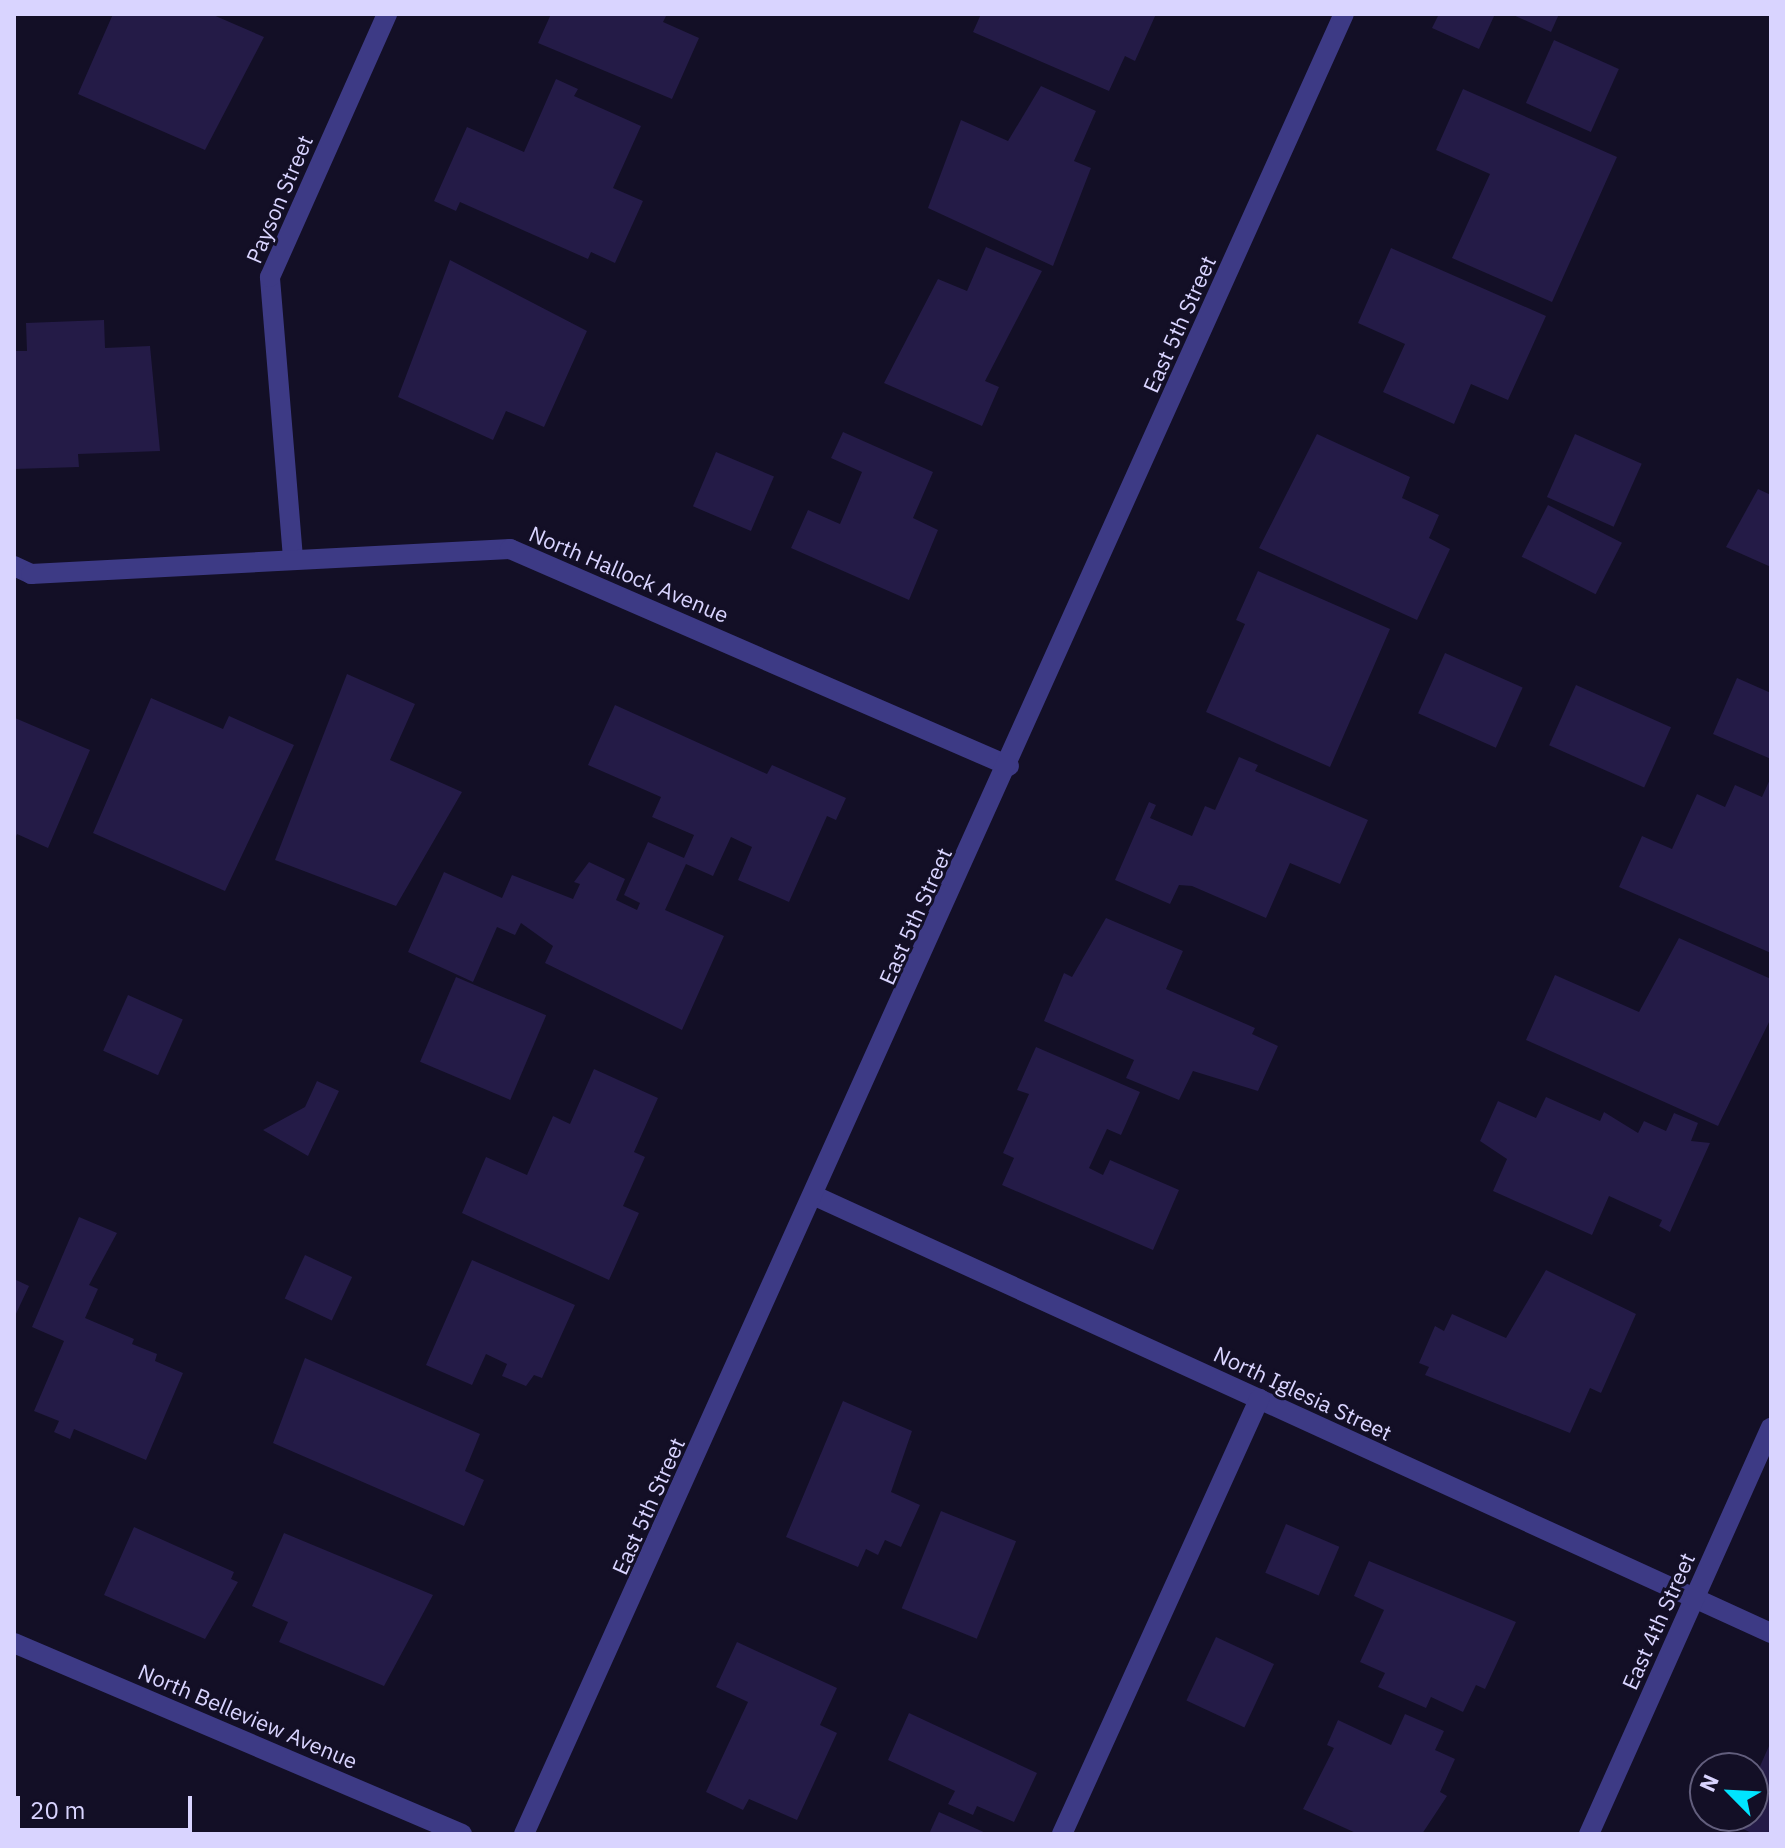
<!DOCTYPE html>
<style>
body{margin:0}
#map{position:relative;width:1785px;height:1848px;overflow:hidden;background:#130f26;font-family:"IBM Plex Sans",sans-serif}
div>[style]{position:absolute}
.building>*{inset:0;background:#241b47;transform-origin:0 0}
.minor>*{height:20px;margin:-10px;padding:0 10px;transform-origin:10px;border-radius:10px;background:#3d3a85}
span{translate:-50% -50%;white-space:nowrap;text-align:center;line-height:1.15;-webkit-text-stroke:6px #130f26;paint-order:stroke}
.street-label{font-size:22px;color:#d9d4ff}
.frame{position:absolute;inset:0;border:16px solid #d9d4ff;pointer-events:none}
.north{position:absolute;left:1689px;top:1752px;width:80px;height:80px;box-sizing:border-box;background:#130f26;border:2px solid #625e7d;border-radius:50%;rotate:294deg;font-size:22px;font-weight:700;line-height:32px;text-align:center;color:#d9d4ff}
.north::after{content:'';display:block;margin:auto;width:28px;height:36px;background:#00e5ff;clip-path:polygon(50% 0,100% 100%,50% 72%,0 100%)}
.scale{position:absolute;left:16px;top:1796px;width:176px;height:36px;box-sizing:border-box;border:4px solid #d9d4ff;border-top:0;padding-left:10px;font-size:24px;line-height:28px;white-space:nowrap;color:#d9d4ff;-webkit-text-stroke:6px #130f26;paint-order:stroke}
</style>
<div id="map">
<div class="building">
<div style="clip-path:polygon(113px 14px,211px 14px,264px 37px,205px 150px,78px 94px)"></div>
<div style="clip-path:polygon(551px 14px,667px 14px,663px 22px,699px 38px,672px 99px,538px 43px)"></div>
<div style="clip-path:polygon(981px 14px,1156px 14px,1135px 61px,1125px 56px,1109px 91px,973px 32px)"></div>
<div style="clip-path:polygon(1439px 14px,1495px 14px,1479px 49px,1432px 28px)"></div>
<div style="clip-path:polygon(1511px 14px,1559px 14px,1551px 32px)"></div>
<div style="left:1554px;top:40px;width:71px;height:69px;rotate:24deg"></div>
<div style="clip-path:polygon(556px 79px,578px 89px,574px 96px,641px 126px,613px 188px,643px 201px,615px 263px,591px 252px,588px 259px,460px 202px,456px 211px,434px 201px,467px 127px,524px 152px)"></div>
<div style="clip-path:polygon(1041px 86px,1096px 111px,1074px 161px,1091px 168px,1053px 266px,928px 208px,961px 120px,1008px 141px)"></div>
<div style="clip-path:polygon(1463px 89px,1617px 157px,1552px 302px,1452px 258px,1490px 174px,1436px 150px)"></div>
<div style="clip-path:polygon(986px 247px,1042px 271px,985px 381px,999px 387px,982px 426px,884px 383px,938px 279px,967px 291px)"></div>
<div style="clip-path:polygon(1391px 248px,1546px 316px,1508px 400px,1471px 384px,1454px 424px,1383px 392px,1405px 344px,1358px 323px)"></div>
<div style="clip-path:polygon(450px 260px,587px 331px,544px 427px,506px 411px,493px 440px,398px 397px)"></div>
<div style="clip-path:polygon(104px 320px,105px 348px,150px 346px,160px 451px,78px 454px,79px 467px,14px 469px,14px 351px,27px 351px,26px 323px)"></div>
<div style="clip-path:polygon(843px 432px,933px 472px,913px 518px,938px 530px,909px 600px,791px 548px,808px 510px,840px 524px,862px 472px,831px 458px)"></div>
<div style="clip-path:polygon(1317px 434px,1410px 477px,1402px 498px,1439px 515px,1429px 538px,1450px 549px,1417px 620px,1259px 548px)"></div>
<div style="left:1575px;top:434px;width:73px;height:69px;rotate:24deg"></div>
<div style="left:716px;top:452px;width:63px;height:59px;rotate:23deg"></div>
<div style="clip-path:polygon(1758px 489px,1771px 495px,1771px 567px,1726px 547px)"></div>
<div style="left:1548px;top:505px;width:83px;height:58px;rotate:27deg"></div>
<div style="clip-path:polygon(1258px 571px,1390px 629px,1330px 767px,1206px 712px,1245px 624px,1236px 620px)"></div>
<div style="left:1445px;top:653px;width:85px;height:66px;rotate:24deg"></div>
<div style="clip-path:polygon(347px 674px,415px 704px,390px 760px,462px 792px,396px 906px,275px 860px)"></div>
<div style="clip-path:polygon(1737px 678px,1771px 693px,1771px 759px,1713px 734px)"></div>
<div style="left:1576px;top:685px;width:104px;height:66px;rotate:24deg"></div>
<div style="clip-path:polygon(151px 698px,223px 729px,229px 716px,294px 745px,225px 891px,93px 833px)"></div>
<div style="clip-path:polygon(615px 705px,767px 774px,772px 765px,846px 798px,836px 820px,827px 816px,789px 902px,738px 880px,752px 847px,731px 837px,713px 876px,686px 864px,665px 910px,724px 936px,682px 1030px,545px 963px,553px 946px,521px 923px,515px 935px,497px 927px,473px 982px,408px 952px,444px 872px,502px 898px,512px 875px,573px 899px,580px 884px,574px 882px,589px 862px,625px 879px,616px 900px,637px 910px,640px 903px,624px 895px,648px 842px,684px 858px,694px 835px,652px 817px,661px 797px,588px 765px)"></div>
<div style="clip-path:polygon(14px 707px,15px 718px,90px 750px,48px 848px,17px 834px,14px 841px)"></div>
<div style="clip-path:polygon(1239px 757px,1258px 765px,1255px 771px,1368px 820px,1340px 884px,1290px 863px,1266px 918px,1192px 886px,1179px 885px,1170px 904px,1115px 880px,1149px 802px,1156px 805px,1150px 818px,1192px 836px,1205px 806px,1215px 810px)"></div>
<div style="clip-path:polygon(1771px 777px,1771px 953px,1619px 887px,1642px 836px,1672px 849px,1697px 794px,1725px 807px,1735px 785px,1762px 797px)"></div>
<div style="clip-path:polygon(1106px 918px,1183px 951px,1166px 989px,1255px 1028px,1252px 1034px,1278px 1046px,1258px 1091px,1193px 1071px,1179px 1100px,1126px 1078px,1134px 1060px,1044px 1021px,1064px 973px,1072px 977px)"></div>
<div style="clip-path:polygon(1679px 938px,1771px 979px,1771px 1018px,1718px 1126px,1526px 1040px,1555px 975px,1639px 1012px)"></div>
<div style="left:456px;top:977px;width:98px;height:92px;rotate:23deg"></div>
<div style="left:128px;top:995px;width:60px;height:61px;rotate:24deg"></div>
<div style="clip-path:polygon(1036px 1047px,1140px 1092px,1121px 1135px,1107px 1129px,1089px 1168px,1103px 1175px,1110px 1160px,1179px 1190px,1153px 1250px,1002px 1185px,1014px 1158px,1003px 1153px,1029px 1094px,1017px 1090px)"></div>
<div style="clip-path:polygon(594px 1069px,658px 1098px,634px 1152px,645px 1157px,623px 1206px,639px 1213px,609px 1280px,462px 1213px,486px 1157px,527px 1175px,553px 1116px,570px 1124px)"></div>
<div style="clip-path:polygon(317px 1081px,339px 1091px,308px 1156px,263px 1130px,305px 1107px)"></div>
<div style="clip-path:polygon(1546px 1097px,1600px 1121px,1604px 1112px,1638px 1133px,1644px 1121px,1666px 1131px,1674px 1113px,1698px 1123px,1691px 1141px,1710px 1143px,1670px 1232px,1659px 1226px,1662px 1220px,1609px 1196px,1592px 1235px,1493px 1191px,1507px 1159px,1480px 1141px,1498px 1101px,1536px 1118px)"></div>
<div style="clip-path:polygon(79px 1217px,117px 1233px,89px 1285px,98px 1289px,85px 1318px,134px 1339px,132px 1344px,157px 1354px,155px 1361px,183px 1373px,146px 1460px,74px 1429px,70px 1439px,54px 1432px,59px 1421px,34px 1411px,64px 1341px,32px 1327px)"></div>
<div style="left:305px;top:1255px;width:52px;height:48px;rotate:25deg"></div>
<div style="clip-path:polygon(472px 1260px,575px 1305px,542px 1378px,534px 1375px,526px 1386px,502px 1376px,507px 1364px,486px 1354px,472px 1385px,426px 1365px)"></div>
<div style="clip-path:polygon(1546px 1270px,1636px 1314px,1601px 1393px,1590px 1388px,1570px 1433px,1425px 1375px,1429px 1367px,1419px 1363px,1435px 1326px,1444px 1331px,1452px 1314px,1506px 1338px)"></div>
<div style="clip-path:polygon(14px 1279px,29px 1286px,14px 1318px)"></div>
<div style="clip-path:polygon(305px 1358px,480px 1434px,465px 1471px,484px 1480px,464px 1526px,273px 1443px)"></div>
<div style="clip-path:polygon(843px 1401px,912px 1431px,891px 1492px,920px 1505px,901px 1547px,885px 1540px,878px 1555px,866px 1549px,858px 1567px,786px 1537px)"></div>
<div style="left:941px;top:1511px;width:81px;height:105px;rotate:22deg"></div>
<div style="left:1286px;top:1524px;width:58px;height:53px;rotate:23deg"></div>
<div style="clip-path:polygon(134px 1527px,234px 1572px,231px 1579px,238px 1582px,205px 1639px,104px 1595px)"></div>
<div style="clip-path:polygon(284px 1533px,433px 1595px,384px 1686px,279px 1642px,288px 1622px,252px 1606px)"></div>
<div style="clip-path:polygon(1369px 1561px,1516px 1622px,1485px 1689px,1476px 1685px,1463px 1712px,1431px 1697px,1426px 1708px,1378px 1687px,1385px 1673px,1360px 1662px,1384px 1610px,1354px 1596px)"></div>
<div style="left:1216px;top:1637px;width:64px;height:70px;rotate:25deg"></div>
<div style="clip-path:polygon(737px 1642px,837px 1688px,820px 1725px,837px 1733px,797px 1820px,749px 1799px,743px 1810px,706px 1792px,748px 1702px,716px 1687px)"></div>
<div style="clip-path:polygon(909px 1713px,1037px 1773px,1014px 1822px,977px 1806px,973px 1815px,948px 1804px,955px 1791px,888px 1760px)"></div>
<div style="clip-path:polygon(1405px 1714px,1444px 1731px,1435px 1750px,1455px 1759px,1440px 1792px,1447px 1796px,1422px 1834px,1358px 1834px,1303px 1809px,1334px 1748px,1327px 1745px,1338px 1720px,1391px 1745px)"></div>
<div style="clip-path:polygon(1769px 1746px,1771px 1834px,1754px 1834px,1734px 1825px,1738px 1816px,1753px 1816px,1753px 1782px)"></div>
<div style="clip-path:polygon(939px 1812px,988px 1834px,929px 1834px)"></div>
</div>
<div class="minor">
<div style="left:293px;top:558px;width:282px;rotate:-94.7deg"></div>
<div style="left:270px;top:277px;width:288px;rotate:-66deg"></div>
<div style="left:14px;top:566px;width:19px;rotate:25deg"></div>
<div style="left:31px;top:574px;width:480px;rotate:-3deg"></div>
<div style="left:510px;top:549px;width:544px;rotate:23.5deg"></div>
<div style="left:815px;top:1196px;width:1051px;rotate:24.57deg"></div>
<div style="left:14px;top:1643px;width:487px;rotate:23.1deg"></div>
<div style="left:524px;top:1834px;width:1996px;rotate:-65.75deg"></div>
<div style="left:1062px;top:1834px;width:478px;rotate:-65.6deg"></div>
<div style="left:1589px;top:1834px;width:445px;rotate:-65.9deg"></div>
</div>
<div class="street-label">
<span style="left:279px;top:199px;rotate:-67deg">Payson Street</span>
<span style="left:1179px;top:324px;rotate:-66deg">East 5th Street</span>
<span style="left:629px;top:574px;rotate:23deg">North Hallock Avenue</span>
<span style="left:915px;top:916px;rotate:-66deg">East 5th Street</span>
<span style="left:1303px;top:1393px;rotate:25deg">North Iglesia Street</span>
<span style="left:648px;top:1506px;rotate:-66deg">East 5th Street</span>
<span style="left:1658px;top:1621px;rotate:-66deg">East 4th Street</span>
<span style="left:248px;top:1716px;rotate:23deg">North Belleview Avenue</span>
</div>
<div class="frame"></div>
<div class="north">N</div>
<div class="scale">20 m</div>
</div>
